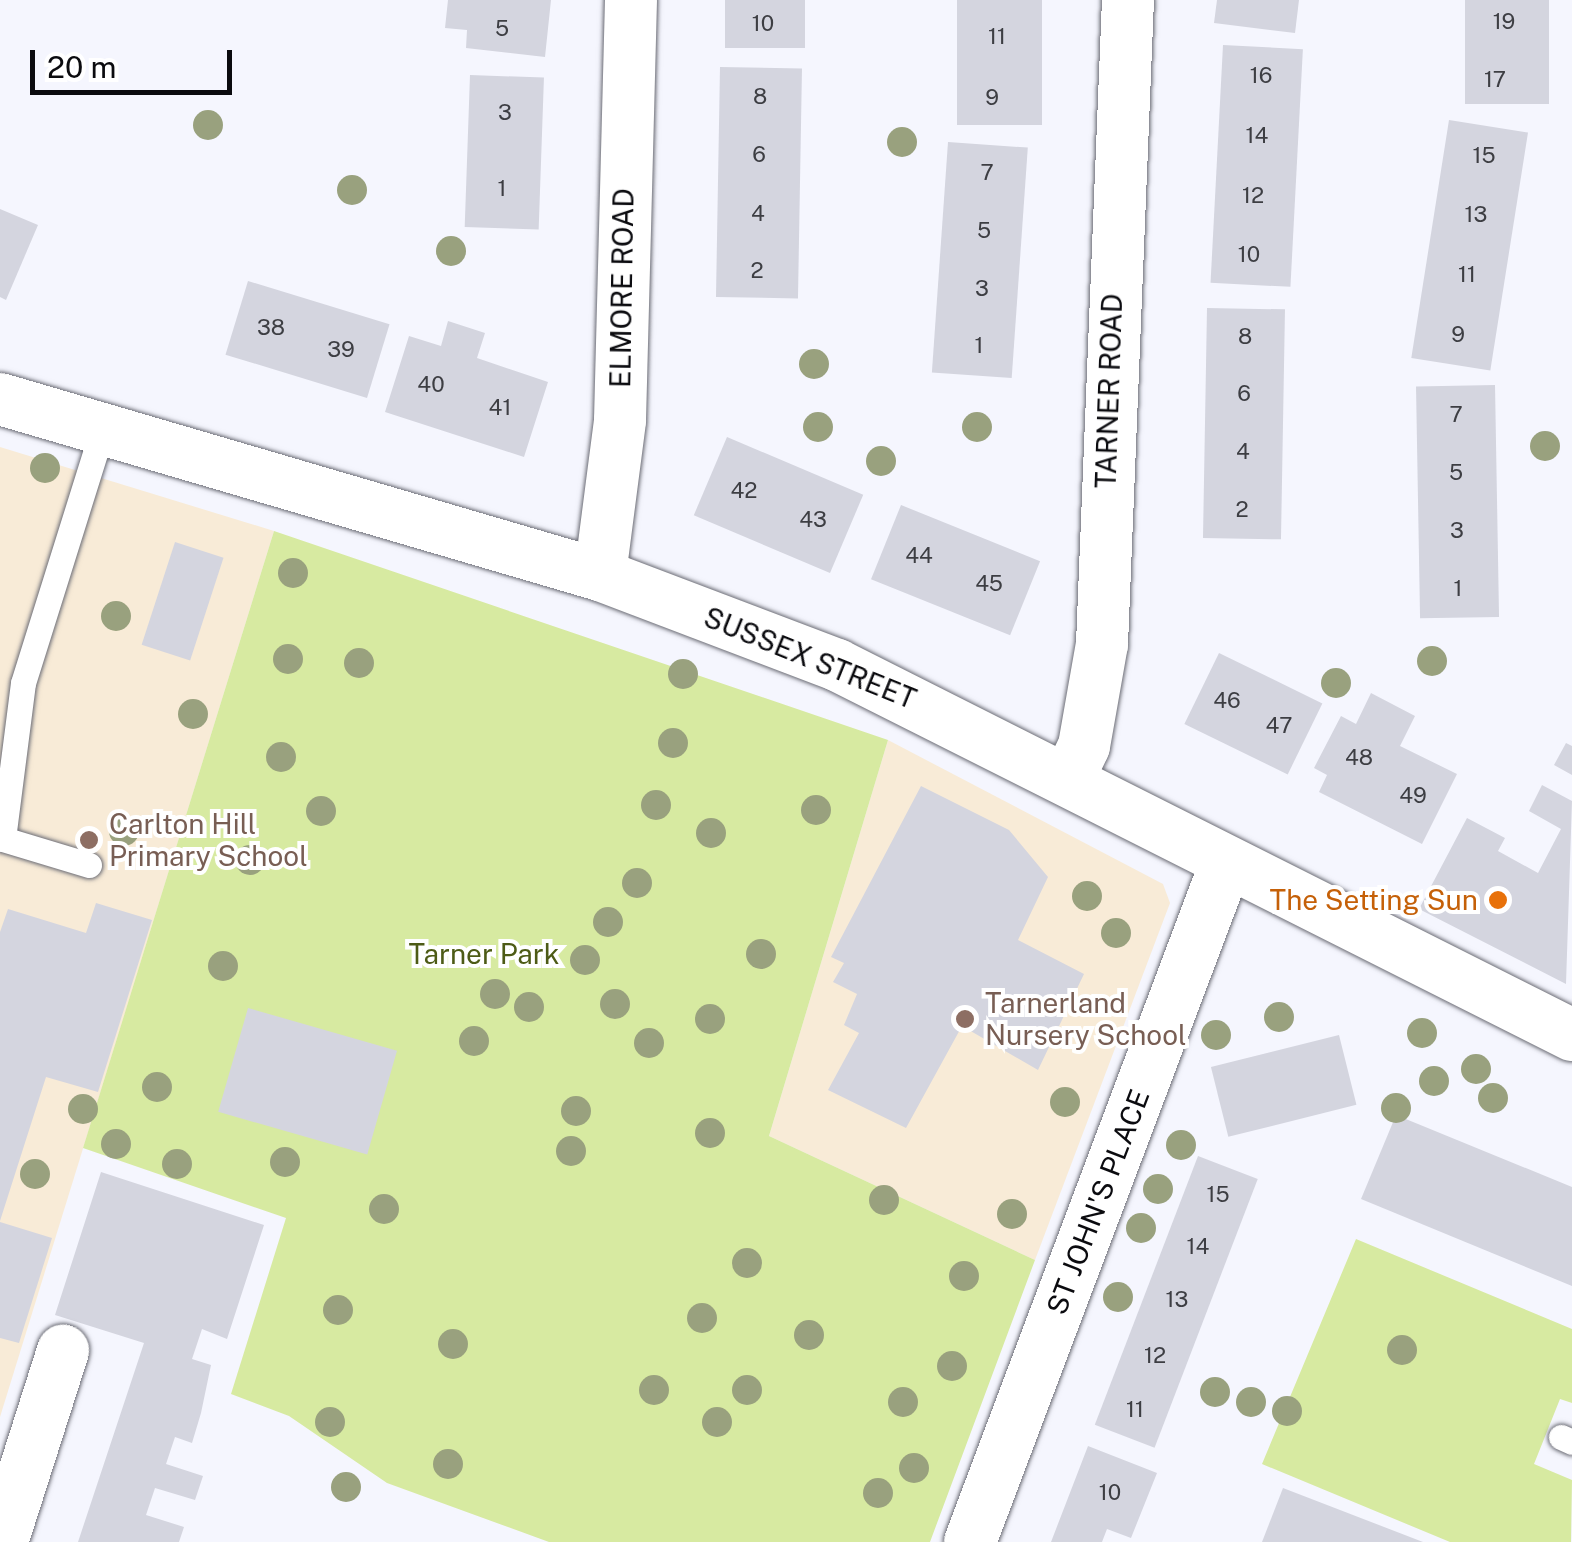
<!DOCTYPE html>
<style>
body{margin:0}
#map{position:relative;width:1572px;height:1542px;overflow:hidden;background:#f5f6fe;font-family:"Public Sans",sans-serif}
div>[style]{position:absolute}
.education>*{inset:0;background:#f8ebd7}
.green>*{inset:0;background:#d7eaa1}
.building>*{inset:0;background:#d4d5df;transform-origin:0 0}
.roads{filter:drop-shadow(0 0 2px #6b6c75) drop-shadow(0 0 2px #6b6c75)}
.service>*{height:25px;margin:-12.5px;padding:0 12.5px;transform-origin:12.5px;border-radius:12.5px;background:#fff}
.minor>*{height:52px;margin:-26px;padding:0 26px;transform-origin:26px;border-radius:26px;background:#fff}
.trees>*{width:30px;height:30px;margin:-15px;border-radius:50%;background:#99a17e}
.dots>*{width:28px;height:28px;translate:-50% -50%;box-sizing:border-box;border:5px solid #fff;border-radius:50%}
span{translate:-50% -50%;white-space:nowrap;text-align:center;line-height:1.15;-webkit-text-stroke:8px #fff;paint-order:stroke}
.number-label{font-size:22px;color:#3d3e43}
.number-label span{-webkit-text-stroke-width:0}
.street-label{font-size:28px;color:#0b0b0f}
.education-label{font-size:28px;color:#785e54}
.left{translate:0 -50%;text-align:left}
.food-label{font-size:28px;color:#c56008}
.right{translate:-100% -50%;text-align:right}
.park-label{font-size:28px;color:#4d5b16}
.scale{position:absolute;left:30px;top:50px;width:202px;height:45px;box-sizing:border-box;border:5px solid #0b0b0f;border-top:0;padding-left:12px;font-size:30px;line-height:35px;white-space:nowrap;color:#0b0b0f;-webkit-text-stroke:8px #fff;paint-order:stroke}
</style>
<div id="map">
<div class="education">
<div style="clip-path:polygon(0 447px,274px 531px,0 1417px)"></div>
<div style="clip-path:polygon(888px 740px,1163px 884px,1170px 903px,1035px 1260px,769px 1136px)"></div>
</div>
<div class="green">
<div style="clip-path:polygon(274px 531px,888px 740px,769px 1136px,1035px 1260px,930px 1542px,549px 1542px,387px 1483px,289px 1416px,231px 1394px,286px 1218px,83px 1148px)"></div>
<div style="clip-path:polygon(1356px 1239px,1572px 1329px,1572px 1403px,1560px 1399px,1534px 1464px,1572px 1480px,1571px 1542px,1450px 1542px,1262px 1464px)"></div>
</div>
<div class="building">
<div style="clip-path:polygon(448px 0,551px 0,545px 57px,466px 48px,467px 30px,445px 28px)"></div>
<div style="left:725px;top:0;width:80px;height:48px"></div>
<div style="left:957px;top:0;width:85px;height:125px"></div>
<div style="clip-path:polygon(1217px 0,1299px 0,1295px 33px,1214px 23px)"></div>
<div style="left:1465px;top:0;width:84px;height:104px"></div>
<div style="left:1223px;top:45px;width:80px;height:238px;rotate:3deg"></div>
<div style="left:720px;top:67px;width:82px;height:230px;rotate:1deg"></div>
<div style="left:470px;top:75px;width:74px;height:152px;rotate:2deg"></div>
<div style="left:1449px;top:120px;width:80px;height:241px;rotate:9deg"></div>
<div style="left:948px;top:142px;width:80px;height:231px;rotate:4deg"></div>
<div style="clip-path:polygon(0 209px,38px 225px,6px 300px,0 297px)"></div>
<div style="left:248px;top:281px;width:148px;height:77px;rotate:17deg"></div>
<div style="left:1207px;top:308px;width:78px;height:230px;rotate:1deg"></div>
<div style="clip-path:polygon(448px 321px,485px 333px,477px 358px,548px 382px,524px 457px,385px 412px,409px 336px,441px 346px)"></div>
<div style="left:1495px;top:385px;width:232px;height:79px;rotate:89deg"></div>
<div style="left:727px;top:437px;width:148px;height:85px;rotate:23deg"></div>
<div style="left:901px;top:505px;width:150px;height:80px;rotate:22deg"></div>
<div style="left:175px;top:542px;width:51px;height:108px;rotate:18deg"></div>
<div style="left:1219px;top:653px;width:115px;height:79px;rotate:26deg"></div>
<div style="clip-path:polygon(1371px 693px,1415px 716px,1400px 746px,1457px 774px,1422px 844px,1319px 792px,1327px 775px,1314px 768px,1341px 716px,1356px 724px)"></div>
<div style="clip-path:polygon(1566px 743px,1572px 746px,1572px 775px,1554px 765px)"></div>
<div style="clip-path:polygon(1542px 785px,1572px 801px,1566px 984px,1419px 909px,1467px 818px,1505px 838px,1498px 851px,1538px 873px,1561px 829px,1529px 811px)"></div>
<div style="clip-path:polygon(921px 786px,1009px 830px,1048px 877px,1018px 940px,1084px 974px,1038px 1070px,962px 1026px,906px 1128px,828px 1090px,859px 1033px,844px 1025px,857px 994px,833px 982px,844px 963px,831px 957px)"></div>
<div style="clip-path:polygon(96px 903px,152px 920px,98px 1092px,46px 1077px,0 1221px,0 932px,8px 909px,86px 933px)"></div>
<div style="left:248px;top:1008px;width:155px;height:108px;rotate:16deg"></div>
<div style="left:1339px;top:1035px;width:72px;height:132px;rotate:76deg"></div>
<div style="clip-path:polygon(1396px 1115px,1572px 1187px,1572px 1286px,1361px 1199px)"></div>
<div style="left:1198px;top:1156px;width:64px;height:288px;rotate:21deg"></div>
<div style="clip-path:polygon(101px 1172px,264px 1225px,227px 1339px,202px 1329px,192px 1359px,211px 1365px,201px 1413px,192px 1443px,175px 1437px,166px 1464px,203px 1476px,195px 1500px,155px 1488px,146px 1515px,184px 1527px,179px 1542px,78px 1542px,144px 1343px,55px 1315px)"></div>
<div style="clip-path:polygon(0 1222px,52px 1238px,19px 1343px,0 1338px)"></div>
<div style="clip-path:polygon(1088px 1446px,1157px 1473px,1131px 1538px,1107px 1529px,1102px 1542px,1051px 1542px)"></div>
<div style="clip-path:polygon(1283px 1488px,1423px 1542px,1262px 1542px)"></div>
</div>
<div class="roads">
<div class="service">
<div style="left:89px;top:865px;width:90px;rotate:-163.2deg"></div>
<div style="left:3px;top:839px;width:157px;rotate:-82.7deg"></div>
<div style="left:23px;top:683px;width:264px;rotate:-72.6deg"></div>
<div style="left:1561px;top:1437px;width:12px;rotate:24deg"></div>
</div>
<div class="minor">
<div style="left:0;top:399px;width:625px;rotate:16.35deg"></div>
<div style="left:600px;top:575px;width:254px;rotate:20.8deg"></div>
<div style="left:837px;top:665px;width:823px;rotate:26.72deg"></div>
<div style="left:600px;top:575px;width:156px;rotate:-82.6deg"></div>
<div style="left:620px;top:420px;width:420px;rotate:-88.5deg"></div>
<div style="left:1069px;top:777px;width:34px;rotate:-64deg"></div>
<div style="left:1084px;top:746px;width:104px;rotate:-80deg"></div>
<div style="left:1102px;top:644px;width:645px;rotate:-87.69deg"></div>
<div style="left:2px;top:1542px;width:201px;rotate:-72.3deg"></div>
<div style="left:970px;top:1542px;width:726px;rotate:-69.34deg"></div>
</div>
</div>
<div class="trees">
<div style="left:208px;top:125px"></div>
<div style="left:902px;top:142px"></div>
<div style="left:352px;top:190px"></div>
<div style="left:451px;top:251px"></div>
<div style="left:814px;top:364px"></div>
<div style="left:818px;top:427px"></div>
<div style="left:977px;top:427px"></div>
<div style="left:1545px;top:446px"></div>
<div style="left:881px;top:461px"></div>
<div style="left:45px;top:468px"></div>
<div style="left:293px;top:573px"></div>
<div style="left:116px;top:616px"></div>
<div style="left:288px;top:659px"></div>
<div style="left:1432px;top:661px"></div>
<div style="left:359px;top:663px"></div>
<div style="left:683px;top:674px"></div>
<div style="left:1336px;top:683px"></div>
<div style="left:193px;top:714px"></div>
<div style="left:673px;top:743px"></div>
<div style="left:281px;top:757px"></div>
<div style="left:656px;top:805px"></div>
<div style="left:816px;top:810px"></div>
<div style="left:321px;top:811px"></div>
<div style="left:124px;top:831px"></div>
<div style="left:711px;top:833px"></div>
<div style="left:250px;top:860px"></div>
<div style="left:637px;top:883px"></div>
<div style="left:1087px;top:896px"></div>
<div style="left:608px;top:922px"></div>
<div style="left:1116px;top:933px"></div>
<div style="left:761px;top:954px"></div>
<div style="left:585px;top:960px"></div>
<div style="left:223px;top:966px"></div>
<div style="left:495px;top:994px"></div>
<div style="left:615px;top:1004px"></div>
<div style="left:529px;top:1007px"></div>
<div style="left:1279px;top:1017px"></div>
<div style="left:710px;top:1019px"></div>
<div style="left:1422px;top:1033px"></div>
<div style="left:1216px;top:1035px"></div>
<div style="left:474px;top:1041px"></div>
<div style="left:649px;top:1043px"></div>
<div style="left:1476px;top:1069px"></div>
<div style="left:1434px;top:1081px"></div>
<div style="left:157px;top:1087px"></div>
<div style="left:1493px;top:1098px"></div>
<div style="left:1065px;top:1102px"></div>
<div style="left:1396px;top:1108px"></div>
<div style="left:83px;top:1109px"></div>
<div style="left:576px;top:1111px"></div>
<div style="left:710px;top:1133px"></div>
<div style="left:116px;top:1144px"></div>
<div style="left:1181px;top:1145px"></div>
<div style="left:571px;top:1151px"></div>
<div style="left:285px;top:1162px"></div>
<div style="left:177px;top:1164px"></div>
<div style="left:35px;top:1174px"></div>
<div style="left:1158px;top:1189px"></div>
<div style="left:884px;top:1200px"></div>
<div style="left:384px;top:1209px"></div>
<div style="left:1012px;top:1214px"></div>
<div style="left:1141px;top:1228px"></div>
<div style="left:747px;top:1263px"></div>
<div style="left:964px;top:1276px"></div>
<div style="left:1118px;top:1297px"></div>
<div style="left:338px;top:1310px"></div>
<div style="left:702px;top:1318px"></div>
<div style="left:809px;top:1335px"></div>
<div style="left:453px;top:1344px"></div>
<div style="left:1402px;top:1350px"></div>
<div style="left:952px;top:1366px"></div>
<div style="left:654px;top:1390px"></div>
<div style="left:747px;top:1390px"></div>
<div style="left:1215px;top:1392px"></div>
<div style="left:903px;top:1402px"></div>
<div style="left:1251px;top:1402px"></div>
<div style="left:1287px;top:1411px"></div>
<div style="left:330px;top:1422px"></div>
<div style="left:717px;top:1422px"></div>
<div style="left:448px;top:1464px"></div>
<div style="left:914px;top:1468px"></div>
<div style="left:346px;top:1487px"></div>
<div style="left:878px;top:1493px"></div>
</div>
<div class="dots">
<div style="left:89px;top:840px;background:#8d6e63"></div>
<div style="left:1498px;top:900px;background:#e8710a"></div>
<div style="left:965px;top:1019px;background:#8d6e63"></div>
</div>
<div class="number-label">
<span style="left:1504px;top:22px">19</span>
<span style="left:763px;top:24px">10</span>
<span style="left:502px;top:29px">5</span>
<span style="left:997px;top:37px">11</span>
<span style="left:1261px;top:76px">16</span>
<span style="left:1495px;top:80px">17</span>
<span style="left:760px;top:97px">8</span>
<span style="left:992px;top:98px">9</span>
<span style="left:505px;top:113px">3</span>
<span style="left:1257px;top:136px">14</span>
<span style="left:759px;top:155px">6</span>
<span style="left:1484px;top:156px">15</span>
<span style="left:987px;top:173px">7</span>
<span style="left:502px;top:189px">1</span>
<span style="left:1253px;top:196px">12</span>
<span style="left:758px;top:214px">4</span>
<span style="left:1476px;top:215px">13</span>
<span style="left:984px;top:231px">5</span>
<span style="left:1249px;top:255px">10</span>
<span style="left:757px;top:271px">2</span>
<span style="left:1467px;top:275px">11</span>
<span style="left:982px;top:289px">3</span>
<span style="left:271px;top:328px">38</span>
<span style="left:1458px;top:335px">9</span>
<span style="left:1245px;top:337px">8</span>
<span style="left:979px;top:346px">1</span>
<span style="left:341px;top:350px">39</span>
<span style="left:431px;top:385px">40</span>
<span style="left:1244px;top:394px">6</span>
<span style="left:500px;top:408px">41</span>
<span style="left:1456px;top:415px">7</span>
<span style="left:1243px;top:452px">4</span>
<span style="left:1456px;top:473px">5</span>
<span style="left:744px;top:491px">42</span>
<span style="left:1242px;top:510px">2</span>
<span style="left:813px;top:520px">43</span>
<span style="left:1457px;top:531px">3</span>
<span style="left:919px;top:556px">44</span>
<span style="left:989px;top:584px">45</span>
<span style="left:1458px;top:589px">1</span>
<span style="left:1227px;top:701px">46</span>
<span style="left:1279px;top:726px">47</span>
<span style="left:1359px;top:758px">48</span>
<span style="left:1413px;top:796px">49</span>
<span style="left:1218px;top:1195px">15</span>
<span style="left:1198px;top:1247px">14</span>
<span style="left:1177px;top:1300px">13</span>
<span style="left:1155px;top:1356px">12</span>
<span style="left:1135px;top:1410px">11</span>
<span style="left:1110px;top:1493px">10</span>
</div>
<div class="street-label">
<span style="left:622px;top:288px;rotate:-89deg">ELMORE ROAD</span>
<span style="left:1109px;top:391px;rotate:-88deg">TARNER ROAD</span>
<span style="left:810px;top:658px;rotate:22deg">SUSSEX STREET</span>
<span style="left:1098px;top:1202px;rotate:-69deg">ST JOHN'S PLACE</span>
</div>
<div class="education-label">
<span class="left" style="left:109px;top:840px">Carlton Hill<br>Primary School</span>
<span class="left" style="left:985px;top:1019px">Tarnerland<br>Nursery School</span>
</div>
<div class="food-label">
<span class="right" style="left:1478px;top:900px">The Setting Sun</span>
</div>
<div class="park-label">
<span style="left:484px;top:954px">Tarner Park</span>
</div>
<div class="scale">20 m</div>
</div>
